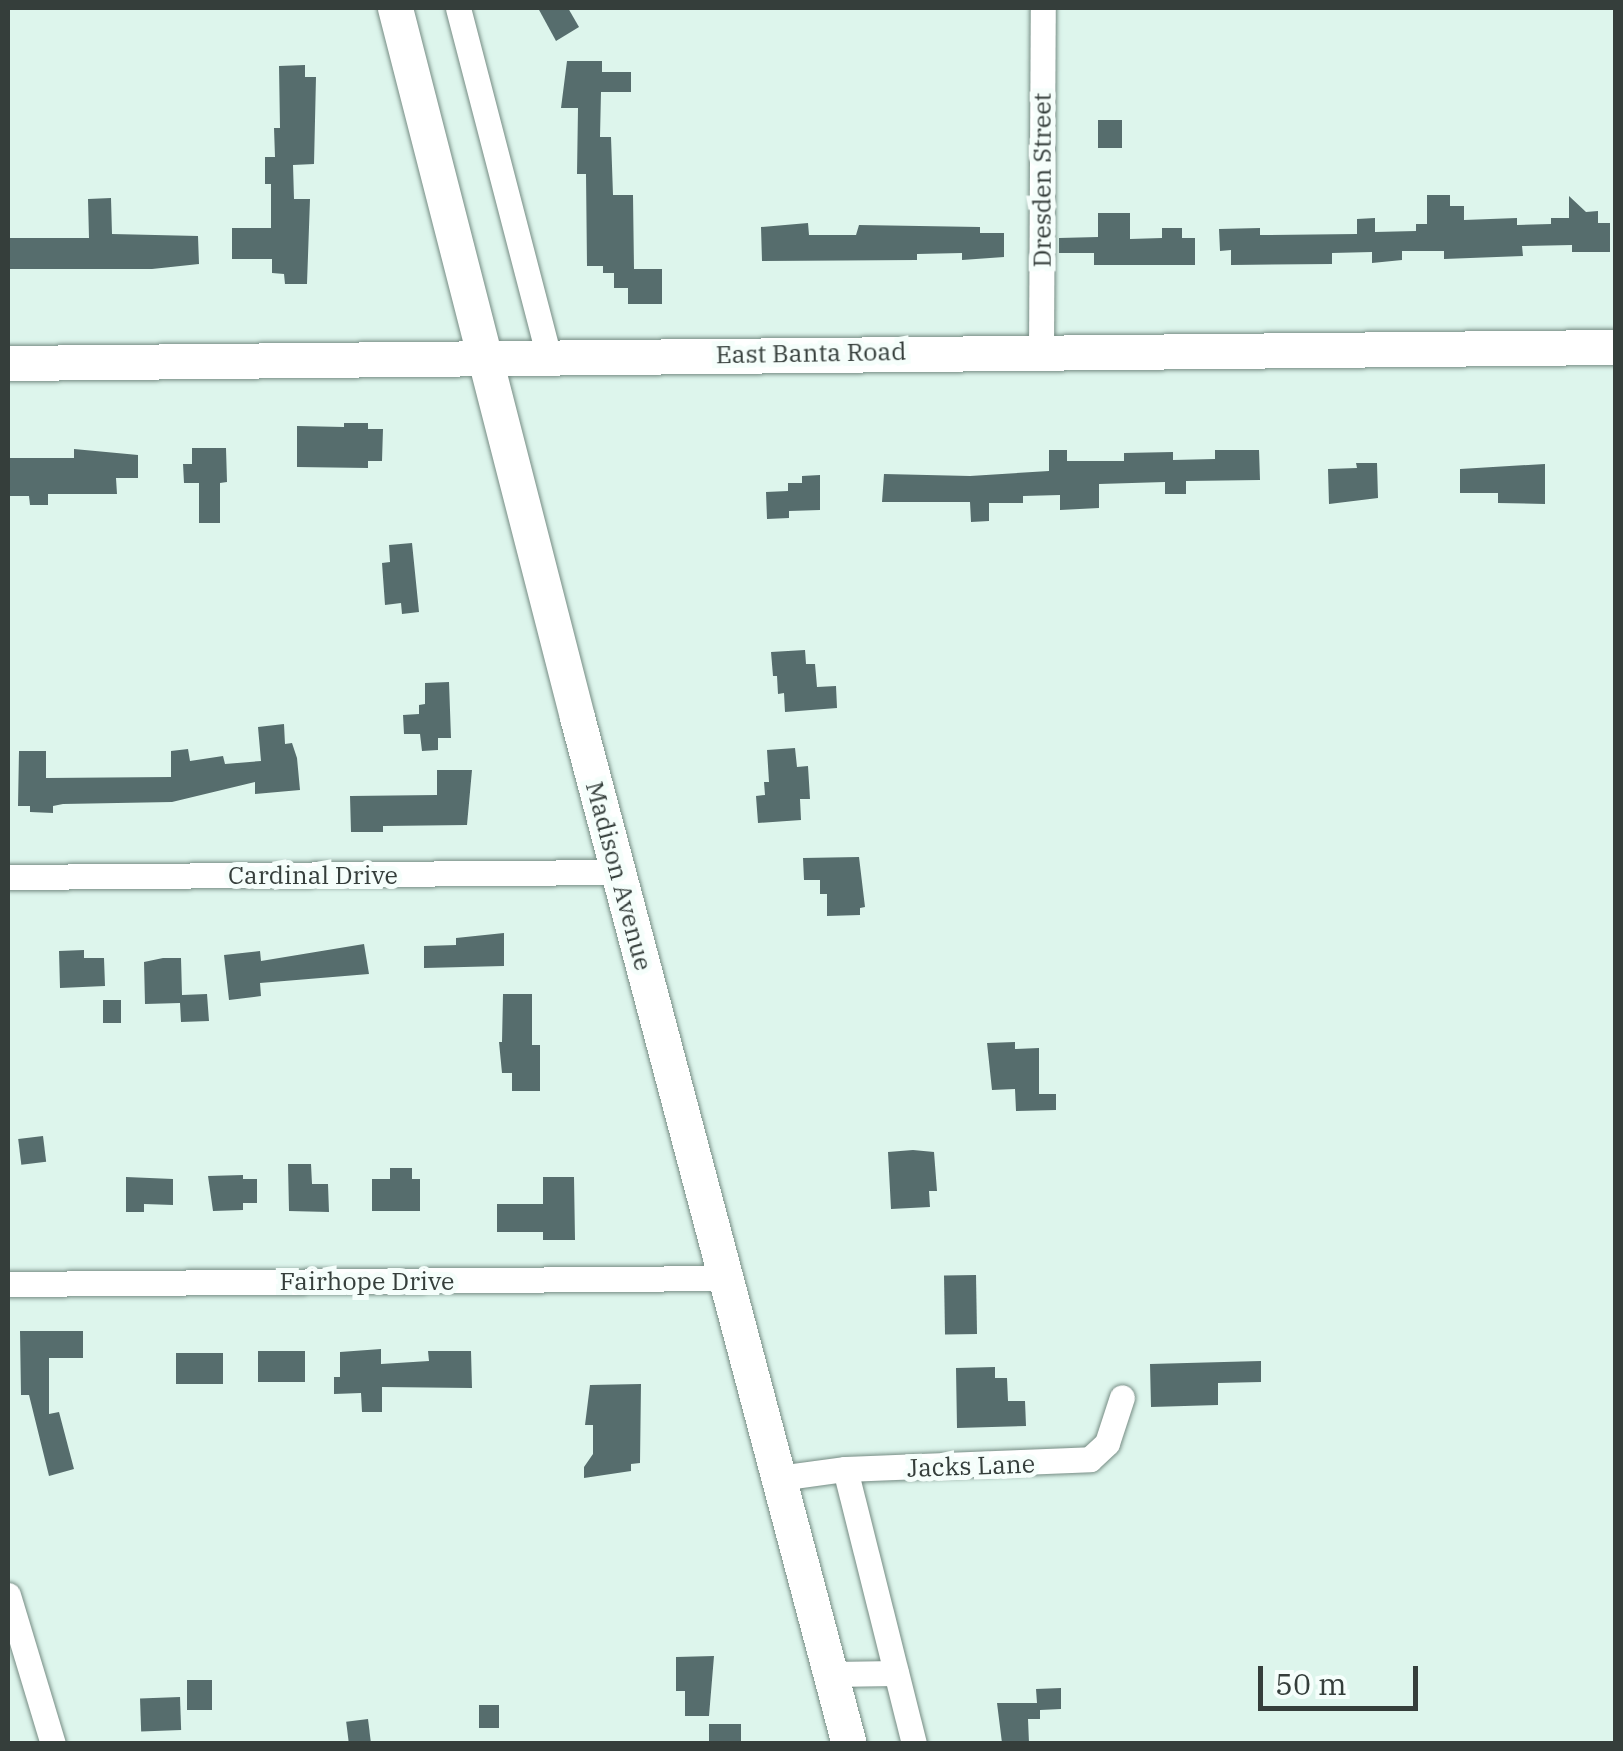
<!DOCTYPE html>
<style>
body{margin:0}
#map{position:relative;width:1623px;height:1751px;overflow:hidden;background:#ddf5ec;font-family:"IBM Plex Serif",serif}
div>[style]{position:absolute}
.building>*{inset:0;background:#566d6d;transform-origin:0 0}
.roads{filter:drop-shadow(0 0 2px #768c84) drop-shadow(0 0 2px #768c84)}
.street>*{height:25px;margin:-12.5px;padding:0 12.5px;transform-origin:12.5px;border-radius:12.5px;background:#fff}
.secondary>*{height:35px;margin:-17.5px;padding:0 17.5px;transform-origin:17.5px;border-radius:17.5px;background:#fff}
span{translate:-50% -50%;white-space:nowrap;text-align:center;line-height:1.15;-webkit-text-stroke:10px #f5fefb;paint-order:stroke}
.street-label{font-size:25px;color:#353e3b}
.frame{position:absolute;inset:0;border:10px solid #353e3b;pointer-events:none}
.scale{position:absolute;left:1258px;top:1666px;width:160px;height:45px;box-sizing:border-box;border:5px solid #353e3b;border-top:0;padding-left:12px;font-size:30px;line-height:35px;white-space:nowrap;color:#353e3b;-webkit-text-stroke:8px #f5fefb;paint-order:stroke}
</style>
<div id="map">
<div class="building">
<div style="clip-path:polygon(538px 8px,568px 8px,579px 27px,556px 41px)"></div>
<div style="clip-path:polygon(567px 61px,602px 61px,602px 72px,631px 72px,631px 92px,601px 92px,600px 137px,611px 137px,613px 195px,633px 195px,634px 269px,662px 269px,662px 304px,628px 304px,628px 288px,614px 288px,614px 273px,603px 273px,603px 266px,587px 266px,586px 174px,577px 174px,578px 108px,561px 108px)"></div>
<div style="clip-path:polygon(305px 65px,305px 77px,316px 77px,314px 164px,293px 165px,294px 199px,310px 199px,307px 284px,285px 284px,284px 274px,272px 273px,272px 259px,232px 259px,232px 228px,271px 228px,271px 184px,265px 184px,265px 157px,275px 157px,274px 128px,280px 128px,279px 66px)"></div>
<div style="left:1098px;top:120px;width:24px;height:28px"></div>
<div style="clip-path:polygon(1427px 195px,1450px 195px,1450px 206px,1464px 206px,1464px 220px,1517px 218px,1517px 225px,1551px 224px,1551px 218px,1569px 218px,1569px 196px,1586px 212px,1598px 211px,1598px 223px,1610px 223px,1610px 252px,1572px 252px,1572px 245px,1522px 246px,1523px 256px,1444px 259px,1444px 251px,1402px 251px,1402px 260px,1372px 263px,1372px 252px,1332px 253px,1332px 264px,1231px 265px,1231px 250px,1220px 251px,1219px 229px,1260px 228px,1260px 235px,1357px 234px,1357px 219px,1375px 218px,1375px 232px,1416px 231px,1416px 224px,1427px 224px)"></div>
<div style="clip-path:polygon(111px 198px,112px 234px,198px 236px,199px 264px,152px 269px,8px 269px,8px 238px,89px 238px,88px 199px)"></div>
<div style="clip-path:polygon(1098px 213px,1130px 213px,1130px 239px,1162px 238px,1162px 228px,1182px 228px,1182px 238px,1195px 238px,1195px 265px,1094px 265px,1094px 253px,1059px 253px,1059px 238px,1098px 237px)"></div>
<div style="clip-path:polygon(808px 223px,809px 235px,856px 235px,859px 225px,980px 227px,980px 233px,1004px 233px,1004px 257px,962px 260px,962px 253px,917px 254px,917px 260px,762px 261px,761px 227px)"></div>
<div style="clip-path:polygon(344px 423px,368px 423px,368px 429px,383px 429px,382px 461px,368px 461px,368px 468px,297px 467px,297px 426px,344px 427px)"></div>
<div style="clip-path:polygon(192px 448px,226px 448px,227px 482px,220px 483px,220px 523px,199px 523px,199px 483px,184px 483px,183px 464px,192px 464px)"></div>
<div style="clip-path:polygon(74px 449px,138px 455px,138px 478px,116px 478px,117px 494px,48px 494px,48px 505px,30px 505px,29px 496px,8px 496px,8px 458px,74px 458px)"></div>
<div style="clip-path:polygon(1049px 450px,1067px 450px,1067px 461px,1124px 461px,1124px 453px,1173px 452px,1173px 460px,1215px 459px,1215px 450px,1259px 450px,1260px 480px,1186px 481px,1186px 494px,1165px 494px,1165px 482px,1099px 484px,1099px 508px,1060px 510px,1060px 495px,1023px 496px,1023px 503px,989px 503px,989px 521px,971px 522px,970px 502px,882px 502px,884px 474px,970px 476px,1049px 471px)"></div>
<div style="clip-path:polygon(1356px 463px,1377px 463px,1378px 498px,1329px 504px,1328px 469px,1357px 468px)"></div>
<div style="clip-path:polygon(1545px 464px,1545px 504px,1498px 503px,1498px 493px,1460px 493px,1460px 469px)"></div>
<div style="clip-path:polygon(820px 475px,820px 510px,789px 511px,789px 518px,767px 519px,766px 492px,788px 491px,788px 483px,802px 483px,802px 476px)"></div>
<div style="clip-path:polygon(412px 543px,419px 612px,402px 614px,401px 603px,385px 605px,382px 563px,390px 562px,389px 545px)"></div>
<div style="clip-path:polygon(805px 650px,806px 664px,815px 664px,817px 687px,836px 686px,837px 708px,785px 712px,784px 693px,778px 694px,777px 676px,773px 676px,771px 652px)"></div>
<div style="clip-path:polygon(449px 682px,451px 738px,438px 738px,438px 750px,422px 751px,420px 734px,404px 734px,403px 715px,419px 714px,419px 705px,425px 704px,425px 683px)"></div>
<div style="clip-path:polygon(284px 724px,285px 744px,292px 743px,297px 758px,300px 790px,255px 794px,255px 782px,172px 802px,63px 804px,53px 806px,53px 813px,30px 812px,30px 806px,18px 806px,19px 751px,46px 751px,46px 778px,171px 777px,171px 751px,188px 749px,190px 761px,223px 756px,225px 764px,261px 761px,258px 727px)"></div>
<div style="clip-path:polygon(795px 748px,797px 767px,808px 766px,810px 799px,800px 799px,801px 820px,758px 823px,756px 796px,765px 795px,764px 782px,769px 782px,767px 750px)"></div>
<div style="clip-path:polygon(437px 770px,472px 770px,467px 825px,383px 826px,383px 832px,351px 832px,350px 796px,437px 795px)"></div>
<div style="clip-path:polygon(859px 857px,865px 907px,860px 908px,860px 915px,827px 916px,827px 894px,820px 894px,820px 880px,804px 880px,803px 858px)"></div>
<div style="clip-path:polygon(504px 933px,504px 966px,424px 968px,424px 946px,456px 945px,456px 938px)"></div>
<div style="clip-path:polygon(364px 944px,369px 974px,260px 983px,261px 996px,229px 1000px,224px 955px,260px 951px,261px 961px)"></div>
<div style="clip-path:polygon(84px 950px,84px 958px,104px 958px,105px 986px,60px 988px,59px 951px)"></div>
<div style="clip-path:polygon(163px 958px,181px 958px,182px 995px,207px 994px,209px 1021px,181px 1022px,180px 1003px,145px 1004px,144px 962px)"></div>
<div style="clip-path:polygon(503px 994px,532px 994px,532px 1045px,540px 1045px,540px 1091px,512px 1091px,512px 1073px,502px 1073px,499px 1042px,502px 1042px)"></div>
<div style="left:103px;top:1000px;width:18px;height:23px"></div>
<div style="clip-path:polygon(1015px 1042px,1015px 1049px,1039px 1048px,1039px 1094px,1056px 1094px,1056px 1110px,1016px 1111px,1015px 1089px,992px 1090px,987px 1043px)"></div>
<div style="left:43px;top:1136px;width:26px;height:25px;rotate:83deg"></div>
<div style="clip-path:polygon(913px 1150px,934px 1152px,937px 1191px,929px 1191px,930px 1207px,891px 1209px,888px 1152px)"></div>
<div style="clip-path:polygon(288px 1164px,311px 1164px,312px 1184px,328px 1184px,329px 1212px,289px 1211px)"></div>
<div style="clip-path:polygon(390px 1168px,412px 1168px,412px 1179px,420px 1179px,420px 1211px,372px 1211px,372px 1179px,390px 1179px)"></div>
<div style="clip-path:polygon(243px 1175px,243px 1179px,257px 1179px,257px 1203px,243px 1203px,243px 1210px,213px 1211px,208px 1176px)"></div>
<div style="clip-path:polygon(126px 1177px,173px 1179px,173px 1205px,144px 1204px,144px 1212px,126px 1212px)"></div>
<div style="clip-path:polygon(543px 1177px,574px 1177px,575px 1240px,543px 1240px,543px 1232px,497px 1232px,497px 1204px,543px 1204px)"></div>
<div style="left:976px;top:1275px;width:59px;height:32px;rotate:89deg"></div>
<div style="clip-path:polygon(20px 1331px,83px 1331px,83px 1358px,49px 1358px,49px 1414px,59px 1412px,74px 1469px,49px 1476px,29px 1395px,21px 1395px)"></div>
<div style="clip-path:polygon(381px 1349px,381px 1364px,429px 1361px,428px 1351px,471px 1351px,472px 1388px,382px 1387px,382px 1412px,362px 1412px,361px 1393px,334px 1394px,334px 1377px,340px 1377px,340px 1352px)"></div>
<div style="left:305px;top:1351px;width:31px;height:47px;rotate:90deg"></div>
<div style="left:176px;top:1353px;width:47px;height:31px"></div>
<div style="clip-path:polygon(1261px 1361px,1261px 1382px,1218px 1383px,1218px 1405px,1151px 1407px,1150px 1364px)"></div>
<div style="clip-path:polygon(995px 1367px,995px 1378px,1007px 1378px,1008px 1401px,1025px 1401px,1026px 1426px,957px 1428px,956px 1368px)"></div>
<div style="clip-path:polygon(641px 1384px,640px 1463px,631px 1464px,631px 1471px,584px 1478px,584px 1467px,593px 1454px,593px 1425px,585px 1425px,590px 1385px)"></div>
<div style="clip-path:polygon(714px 1656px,709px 1716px,685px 1716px,685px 1691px,676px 1691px,676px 1657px)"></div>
<div style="left:187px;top:1680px;width:25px;height:30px"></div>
<div style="clip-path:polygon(1061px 1688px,1061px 1709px,1040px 1710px,1040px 1719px,1028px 1719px,1029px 1743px,1002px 1743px,997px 1703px,1037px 1703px,1036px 1689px)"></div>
<div style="left:180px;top:1697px;width:33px;height:40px;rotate:88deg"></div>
<div style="left:479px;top:1705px;width:20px;height:23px"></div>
<div style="left:368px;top:1719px;width:25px;height:22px;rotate:83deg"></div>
<div style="left:709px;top:1724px;width:32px;height:20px"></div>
</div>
<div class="roads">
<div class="street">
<div style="left:458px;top:8px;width:361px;rotate:75.4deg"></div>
<div style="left:1041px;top:352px;width:344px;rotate:-89.7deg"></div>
<div style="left:8px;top:877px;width:611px;rotate:-0.47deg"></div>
<div style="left:8px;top:1284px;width:718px;rotate:-0.48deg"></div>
<div style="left:845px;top:1469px;width:284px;rotate:75.9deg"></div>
<div style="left:779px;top:1478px;width:67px;rotate:-7.8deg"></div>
<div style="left:845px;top:1469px;width:245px;rotate:-2.3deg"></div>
<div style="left:1090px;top:1459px;width:23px;rotate:-43deg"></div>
<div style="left:1107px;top:1443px;width:48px;rotate:-71.9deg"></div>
<div style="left:8px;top:1595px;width:156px;rotate:73.2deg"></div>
<div style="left:831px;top:1674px;width:65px;rotate:-0.9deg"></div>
</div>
<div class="secondary">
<div style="left:395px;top:8px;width:732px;rotate:75.6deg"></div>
<div style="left:577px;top:717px;width:1062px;rotate:75.17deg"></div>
<div style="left:8px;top:363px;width:1608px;rotate:-0.57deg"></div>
</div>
</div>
<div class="street-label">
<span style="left:1042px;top:180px;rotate:-90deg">Dresden Street</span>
<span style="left:811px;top:353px;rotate:-1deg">East Banta Road</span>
<span style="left:313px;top:875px">Cardinal Drive</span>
<span style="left:619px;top:876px;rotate:75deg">Madison Avenue</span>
<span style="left:367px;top:1281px">Fairhope Drive</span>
<span style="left:971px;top:1466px;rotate:-2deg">Jacks Lane</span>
</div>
<div class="frame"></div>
<div class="scale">50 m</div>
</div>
